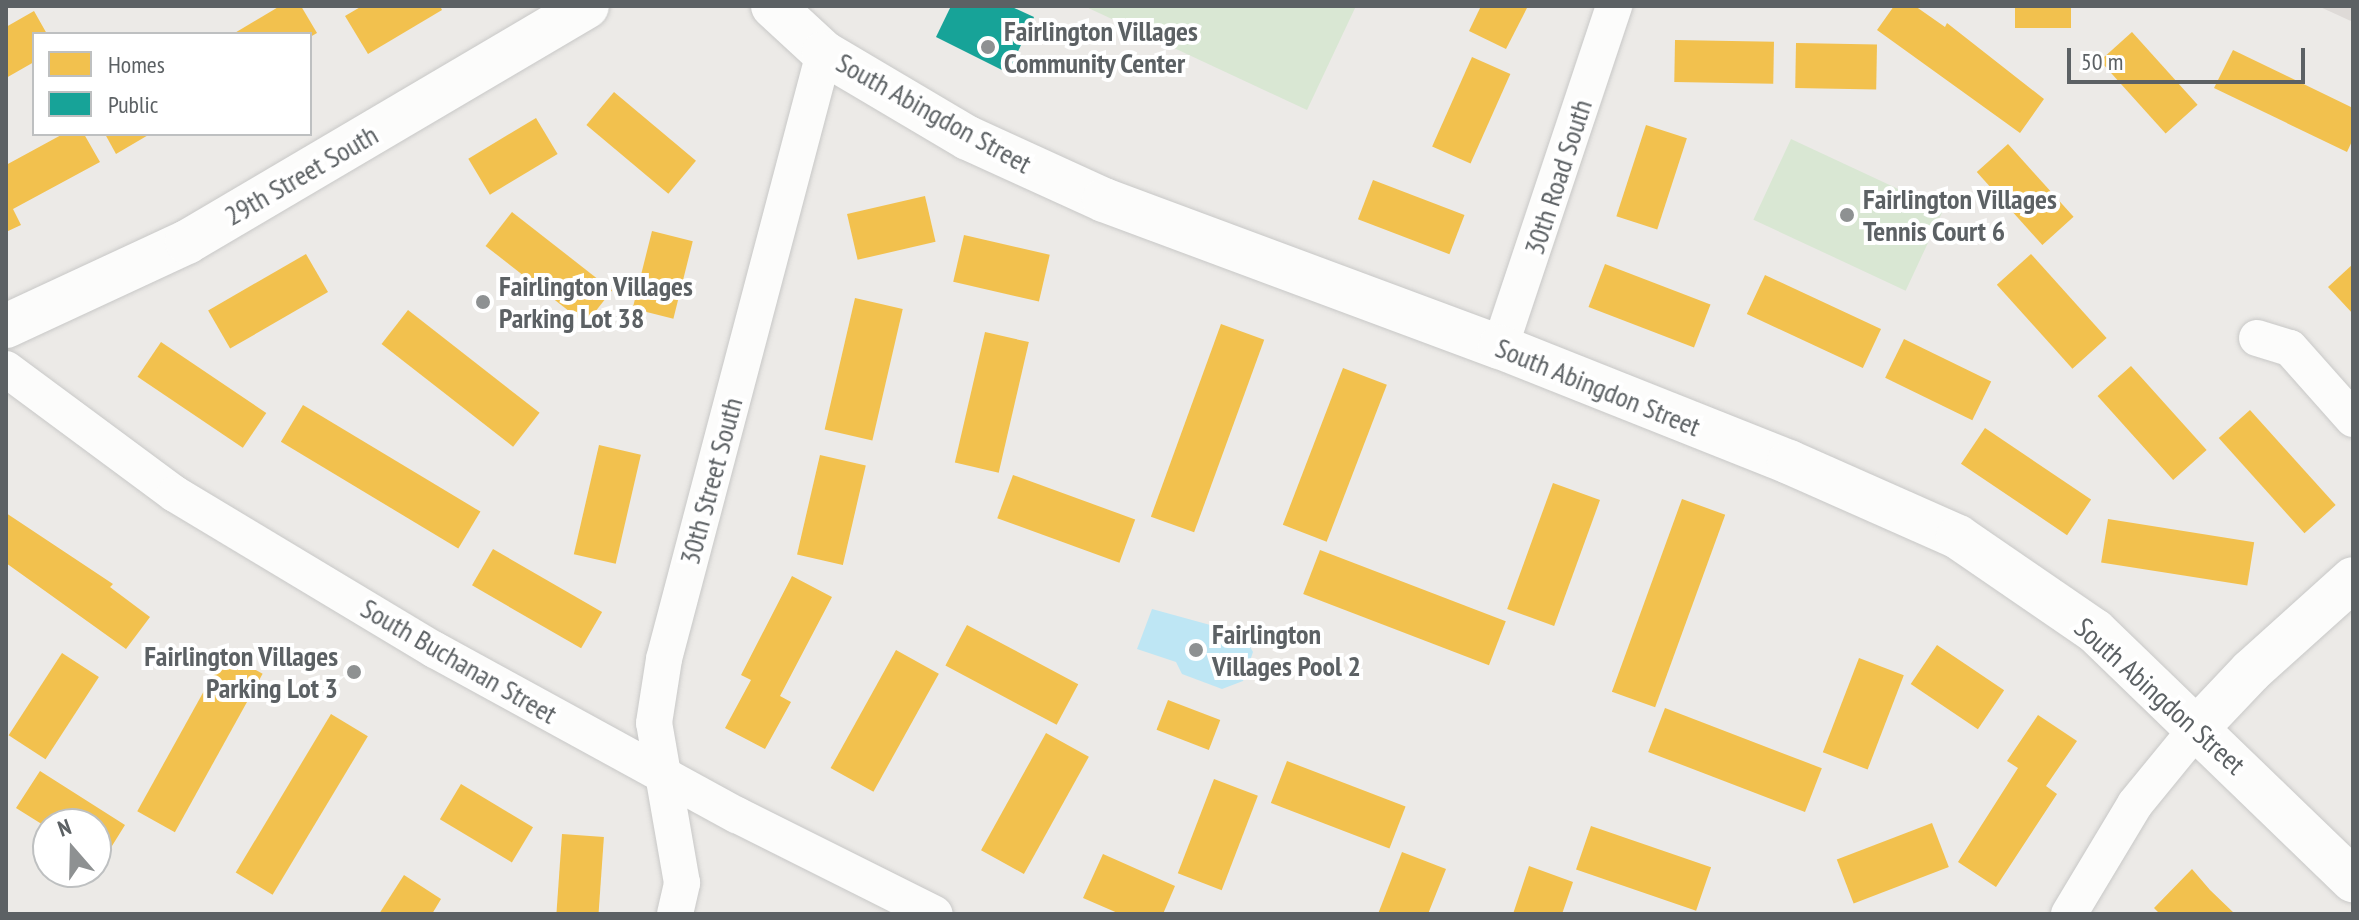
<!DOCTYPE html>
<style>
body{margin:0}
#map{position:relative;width:2359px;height:920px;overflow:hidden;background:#eceae7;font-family:"PT Sans Narrow",sans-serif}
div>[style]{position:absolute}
.education>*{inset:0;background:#dedad7}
.green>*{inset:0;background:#d9e7d3;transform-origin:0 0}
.water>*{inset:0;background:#bee6f4}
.homes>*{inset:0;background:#f2c14e;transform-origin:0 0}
.public>*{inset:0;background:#17a398}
.roads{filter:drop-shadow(0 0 2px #c8c8c7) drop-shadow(0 0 2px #c8c8c7)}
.street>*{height:36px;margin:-18px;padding:0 18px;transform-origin:18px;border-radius:18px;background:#fcfcfb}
.secondary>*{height:44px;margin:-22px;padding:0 22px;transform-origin:22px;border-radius:22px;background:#fcfcfb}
.dots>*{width:22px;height:22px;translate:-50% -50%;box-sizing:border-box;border:4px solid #fff;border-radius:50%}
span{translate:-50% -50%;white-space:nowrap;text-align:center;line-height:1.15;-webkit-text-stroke:8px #fff;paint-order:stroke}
.poi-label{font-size:28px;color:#5c6164;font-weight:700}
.left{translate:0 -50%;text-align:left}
.right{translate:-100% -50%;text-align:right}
.street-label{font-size:28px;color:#5c6164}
.frame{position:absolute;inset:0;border:8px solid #5c6164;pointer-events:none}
.legend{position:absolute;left:32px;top:32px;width:280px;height:104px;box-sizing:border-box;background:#fff;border:2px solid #bec0c1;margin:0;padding:10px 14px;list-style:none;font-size:24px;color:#5c6164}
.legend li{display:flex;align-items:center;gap:16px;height:40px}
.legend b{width:40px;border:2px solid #bec0c1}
.north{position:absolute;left:32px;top:808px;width:80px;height:80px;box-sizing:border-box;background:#fff;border:2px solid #bec0c1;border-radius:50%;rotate:340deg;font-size:22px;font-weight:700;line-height:32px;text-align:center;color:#5c6164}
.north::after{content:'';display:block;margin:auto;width:28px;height:36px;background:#8e9192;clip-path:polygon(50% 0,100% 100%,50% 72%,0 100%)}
.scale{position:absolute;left:2067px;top:48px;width:238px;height:36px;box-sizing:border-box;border:4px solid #5c6164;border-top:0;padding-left:10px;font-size:24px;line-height:28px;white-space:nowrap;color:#5c6164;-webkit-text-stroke:6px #fff;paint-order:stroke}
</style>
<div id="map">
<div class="education">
<div style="clip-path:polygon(2318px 6px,2353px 6px,2353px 22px)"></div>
</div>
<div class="green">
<div style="clip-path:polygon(1084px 6px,1356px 6px,1307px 110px)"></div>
<div style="left:1791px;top:139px;width:168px;height:89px;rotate:25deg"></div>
</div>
<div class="water">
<div style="clip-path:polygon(1152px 609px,1243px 634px,1253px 652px,1243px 681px,1222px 689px,1182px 674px,1176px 662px,1137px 649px)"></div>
</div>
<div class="homes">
<div style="clip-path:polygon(280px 6px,301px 6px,317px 33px,310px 37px,233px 34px)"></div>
<div style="clip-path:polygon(362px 6px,440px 6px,442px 10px,368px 54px,345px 16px)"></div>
<div style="clip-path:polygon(1481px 6px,1528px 6px,1506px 49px,1469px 31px)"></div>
<div style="clip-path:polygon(1894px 6px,1915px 6px,1945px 27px,1947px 23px,2044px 99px,2020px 133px,1877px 30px)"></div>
<div style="left:2015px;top:6px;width:56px;height:22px"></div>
<div style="clip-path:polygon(34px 11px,47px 34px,34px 34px,34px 62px,6px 78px,6px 27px)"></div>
<div style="left:2132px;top:32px;width:98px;height:43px;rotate:48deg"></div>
<div style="left:1675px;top:40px;width:99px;height:42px;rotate:1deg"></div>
<div style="left:1796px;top:43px;width:81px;height:45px;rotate:1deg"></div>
<div style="clip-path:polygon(2233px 50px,2353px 108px,2353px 139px,2347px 152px,2214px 88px)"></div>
<div style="left:1472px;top:57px;width:42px;height:98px;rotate:24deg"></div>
<div style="left:614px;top:92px;width:107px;height:43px;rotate:40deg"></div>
<div style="left:536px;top:118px;width:42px;height:79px;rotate:59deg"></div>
<div style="left:1646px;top:125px;width:43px;height:96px;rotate:18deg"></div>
<div style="clip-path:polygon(63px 134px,84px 134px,100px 162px,13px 209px,21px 225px,6px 232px,6px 165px)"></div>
<div style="clip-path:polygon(105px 134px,150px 134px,116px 154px)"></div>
<div style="left:2008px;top:144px;width:98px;height:42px;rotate:48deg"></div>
<div style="left:1373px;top:180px;width:98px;height:42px;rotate:21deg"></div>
<div style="left:925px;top:196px;width:47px;height:80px;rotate:77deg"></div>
<div style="left:512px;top:212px;width:127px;height:43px;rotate:38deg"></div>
<div style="left:652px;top:231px;width:42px;height:80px;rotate:14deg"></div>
<div style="left:964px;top:235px;width:88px;height:48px;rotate:13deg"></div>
<div style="left:306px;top:254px;width:44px;height:113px;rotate:60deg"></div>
<div style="left:2031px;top:254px;width:113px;height:46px;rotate:48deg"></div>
<div style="left:1605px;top:264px;width:113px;height:46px;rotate:21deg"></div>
<div style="clip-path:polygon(2353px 264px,2353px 314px,2328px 287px)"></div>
<div style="left:1765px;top:275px;width:128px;height:43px;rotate:25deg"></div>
<div style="left:855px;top:298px;width:49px;height:135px;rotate:13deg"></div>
<div style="left:408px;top:310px;width:167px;height:43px;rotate:38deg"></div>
<div style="left:1221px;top:324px;width:46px;height:205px;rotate:20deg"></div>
<div style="left:985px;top:332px;width:45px;height:134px;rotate:13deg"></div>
<div style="left:1904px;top:339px;width:97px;height:43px;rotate:26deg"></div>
<div style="left:161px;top:342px;width:127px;height:42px;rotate:34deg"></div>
<div style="left:2131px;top:366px;width:113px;height:45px;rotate:48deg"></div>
<div style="left:1343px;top:368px;width:47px;height:168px;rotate:21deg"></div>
<div style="left:303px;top:405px;width:207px;height:43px;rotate:31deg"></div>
<div style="left:2250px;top:410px;width:128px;height:42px;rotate:48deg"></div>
<div style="left:1985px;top:428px;width:128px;height:43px;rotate:34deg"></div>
<div style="left:599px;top:445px;width:43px;height:112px;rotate:13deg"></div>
<div style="left:820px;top:455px;width:47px;height:102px;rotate:13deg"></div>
<div style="left:1013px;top:475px;width:130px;height:46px;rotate:20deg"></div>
<div style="left:1553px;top:483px;width:50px;height:134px;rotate:20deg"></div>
<div style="left:1682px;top:499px;width:46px;height:205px;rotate:20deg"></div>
<div style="clip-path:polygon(6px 513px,113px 584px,110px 587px,150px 617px,126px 649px,6px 563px)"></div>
<div style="left:2108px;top:519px;width:148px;height:44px;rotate:9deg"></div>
<div style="left:493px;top:549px;width:126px;height:42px;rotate:30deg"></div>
<div style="left:1320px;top:550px;width:199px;height:47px;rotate:21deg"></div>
<div style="clip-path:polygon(792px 576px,832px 597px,780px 696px,791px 702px,765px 749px,725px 728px,751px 680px,741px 675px)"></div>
<div style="left:967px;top:625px;width:126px;height:46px;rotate:28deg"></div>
<div style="left:1937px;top:645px;width:81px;height:47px;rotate:34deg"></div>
<div style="left:896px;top:650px;width:49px;height:135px;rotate:29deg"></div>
<div style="left:62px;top:653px;width:44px;height:98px;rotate:33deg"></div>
<div style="left:225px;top:653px;width:43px;height:181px;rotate:29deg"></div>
<div style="left:1859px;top:658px;width:48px;height:101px;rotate:21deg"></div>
<div style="left:1168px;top:700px;width:56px;height:32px;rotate:21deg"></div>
<div style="left:1665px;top:708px;width:168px;height:47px;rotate:21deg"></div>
<div style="left:331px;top:714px;width:43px;height:185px;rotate:31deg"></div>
<div style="clip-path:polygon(2038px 715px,2077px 741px,2046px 786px,2057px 794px,1996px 887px,1958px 862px,2018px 768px,2007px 761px)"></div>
<div style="left:1046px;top:733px;width:49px;height:134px;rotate:29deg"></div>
<div style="left:1287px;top:761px;width:127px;height:45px;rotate:21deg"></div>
<div style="clip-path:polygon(40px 771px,125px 825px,102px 862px,96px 858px,96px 824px,48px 824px,48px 828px,16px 808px)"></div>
<div style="left:1214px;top:779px;width:47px;height:101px;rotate:21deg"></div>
<div style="left:461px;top:784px;width:84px;height:41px;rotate:31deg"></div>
<div style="left:1932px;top:823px;width:47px;height:102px;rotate:69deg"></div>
<div style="left:1591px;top:826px;width:127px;height:46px;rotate:19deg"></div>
<div style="left:562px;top:834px;width:42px;height:80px;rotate:4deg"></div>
<div style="clip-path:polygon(1402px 852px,1446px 869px,1428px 914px,1378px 914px)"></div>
<div style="clip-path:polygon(1103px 854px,1175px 886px,1163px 914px,1120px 914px,1083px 898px)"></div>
<div style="clip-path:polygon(1529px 866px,1573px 882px,1562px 914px,1513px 914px)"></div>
<div style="clip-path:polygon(2192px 869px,2210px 890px,2235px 914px,2160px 914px,2154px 908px)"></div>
<div style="clip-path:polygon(404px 875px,441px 899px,432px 914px,379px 914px)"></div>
</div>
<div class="public">
<div style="clip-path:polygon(951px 6px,1010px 6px,1034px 17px,1008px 73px,936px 37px)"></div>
</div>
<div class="roads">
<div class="street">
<div style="left:2257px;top:338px;width:34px;rotate:17deg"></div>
<div style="left:2290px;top:348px;width:95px;rotate:48.4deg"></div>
<div style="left:1500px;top:347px;width:360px;rotate:-71.5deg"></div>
<div style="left:6px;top:369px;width:210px;rotate:36.5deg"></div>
<div style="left:175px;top:494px;width:303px;rotate:31deg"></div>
<div style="left:435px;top:650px;width:344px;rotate:28.7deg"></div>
<div style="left:737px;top:815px;width:221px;rotate:26.6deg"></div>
<div style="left:675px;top:914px;width:32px;rotate:-77deg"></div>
<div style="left:682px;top:883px;width:162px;rotate:-99.9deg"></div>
<div style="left:654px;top:723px;width:65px;rotate:-81.1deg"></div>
<div style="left:664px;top:659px;width:627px;rotate:-75.21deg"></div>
<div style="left:2069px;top:914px;width:128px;rotate:-59deg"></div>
<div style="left:2135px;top:804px;width:99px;rotate:-50.7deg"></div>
</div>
<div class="secondary">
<div style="left:773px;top:6px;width:69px;rotate:42.7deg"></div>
<div style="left:824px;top:53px;width:167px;rotate:30.6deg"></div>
<div style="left:968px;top:138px;width:149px;rotate:24.5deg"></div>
<div style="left:1104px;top:200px;width:422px;rotate:20.4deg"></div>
<div style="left:1500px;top:347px;width:311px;rotate:21.7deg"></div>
<div style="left:1789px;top:462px;width:185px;rotate:23.9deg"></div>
<div style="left:1958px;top:537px;width:166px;rotate:34.5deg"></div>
<div style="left:2095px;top:631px;width:359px;rotate:44deg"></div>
<div style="left:6px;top:326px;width:200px;rotate:-24.9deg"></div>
<div style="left:187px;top:242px;width:464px;rotate:-30.5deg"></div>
<div style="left:2198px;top:727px;width:77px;rotate:-46.6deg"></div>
<div style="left:2251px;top:671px;width:137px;rotate:-42deg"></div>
</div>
</div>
<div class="dots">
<div style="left:988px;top:47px;background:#8e9192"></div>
<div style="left:1847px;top:215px;background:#8e9192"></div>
<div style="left:483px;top:302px;background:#8e9192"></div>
<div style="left:1196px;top:650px;background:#8e9192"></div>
<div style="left:354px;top:672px;background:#8e9192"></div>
</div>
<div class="poi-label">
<span class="left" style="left:1004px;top:47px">Fairlington Villages<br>Community Center</span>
<span class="left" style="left:1863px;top:215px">Fairlington Villages<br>Tennis Court 6</span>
<span class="left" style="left:499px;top:302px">Fairlington Villages<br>Parking Lot 38</span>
<span class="left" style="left:1212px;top:650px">Fairlington<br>Villages Pool 2</span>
<span class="right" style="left:338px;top:672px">Fairlington Villages<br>Parking Lot 3</span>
</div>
<div class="street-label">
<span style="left:934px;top:113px;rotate:29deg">South Abingdon Street</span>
<span style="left:301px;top:175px;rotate:-30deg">29th Street South</span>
<span style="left:1558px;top:177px;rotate:-72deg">30th Road South</span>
<span style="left:1598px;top:387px;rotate:22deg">South Abingdon Street</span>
<span style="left:711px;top:481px;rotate:-75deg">30th Street South</span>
<span style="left:459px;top:661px;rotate:30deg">South Buchanan Street</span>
<span style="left:2160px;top:696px;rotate:42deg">South Abingdon Street</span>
</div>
<div class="frame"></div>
<ul class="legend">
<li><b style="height:22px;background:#f2c14e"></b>Homes</li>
<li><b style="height:22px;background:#17a398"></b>Public</li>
</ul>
<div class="north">N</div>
<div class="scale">50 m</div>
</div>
